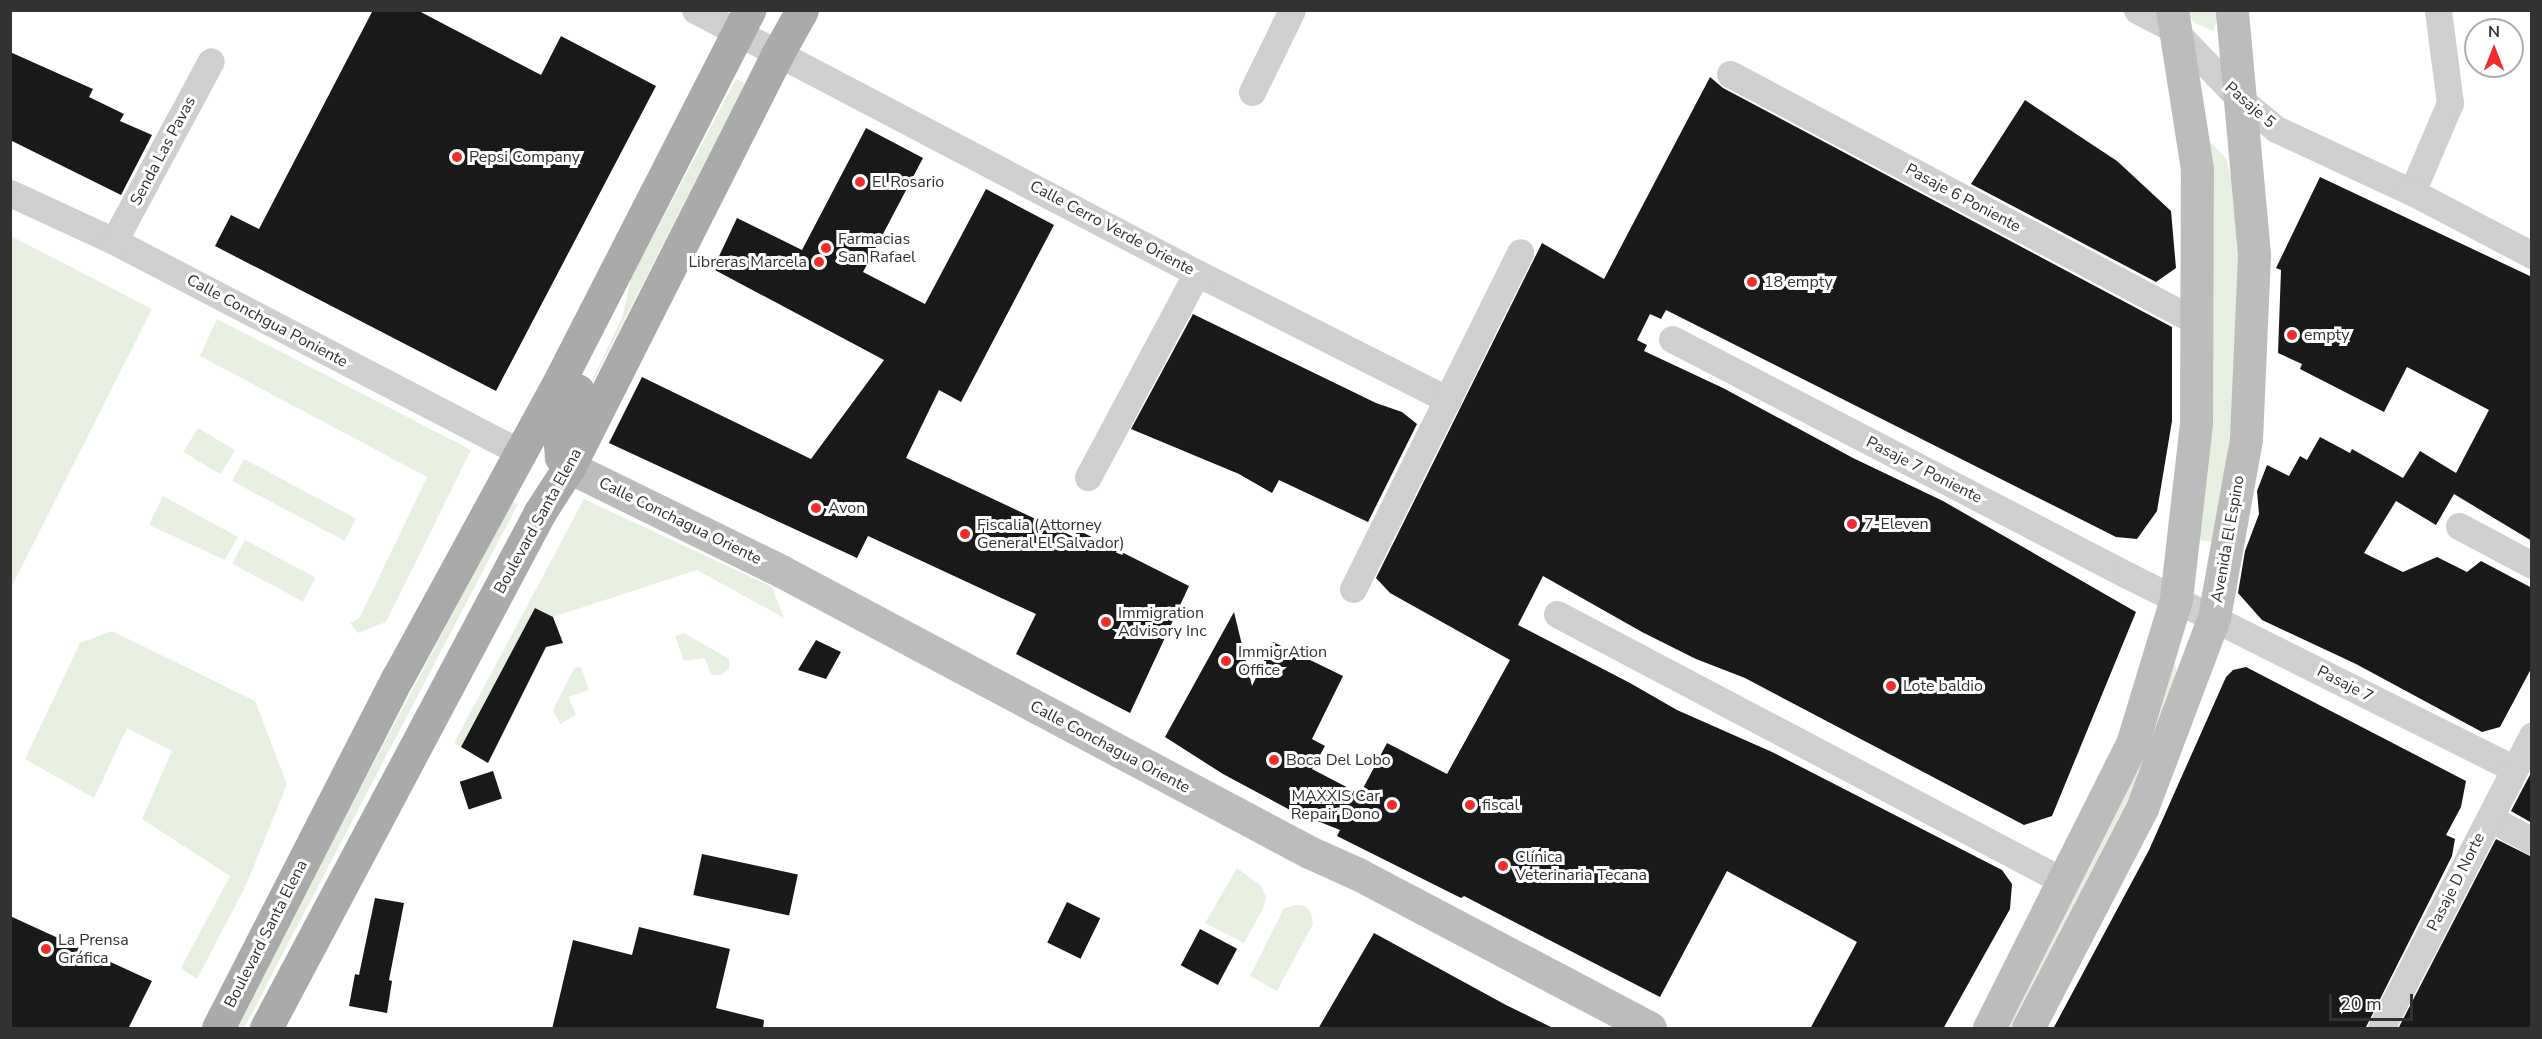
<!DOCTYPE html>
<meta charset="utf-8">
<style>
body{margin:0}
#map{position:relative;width:2542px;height:1039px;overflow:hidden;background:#fff;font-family:"Nunito Sans",sans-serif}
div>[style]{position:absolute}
.green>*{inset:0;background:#e7efe0;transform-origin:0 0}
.building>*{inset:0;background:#191919;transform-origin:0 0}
.street>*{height:27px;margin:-13.5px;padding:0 13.5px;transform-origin:13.5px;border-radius:13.5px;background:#cfcfcf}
.secondary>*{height:33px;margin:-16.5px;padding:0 16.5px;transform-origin:16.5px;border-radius:16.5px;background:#bcbcbc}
.primary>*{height:33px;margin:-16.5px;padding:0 16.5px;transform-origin:16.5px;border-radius:16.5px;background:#aaa}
.dots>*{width:16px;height:16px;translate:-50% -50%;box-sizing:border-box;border:3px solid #fff;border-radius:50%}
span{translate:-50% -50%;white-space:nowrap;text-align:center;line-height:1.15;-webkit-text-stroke:6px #fff;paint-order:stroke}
.street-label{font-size:16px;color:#323232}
.poi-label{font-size:16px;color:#323232}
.left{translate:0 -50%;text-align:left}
.right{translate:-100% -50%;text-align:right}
.frame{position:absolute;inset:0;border:12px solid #323232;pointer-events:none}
.north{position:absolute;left:2464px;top:18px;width:60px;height:60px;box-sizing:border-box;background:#fff;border:2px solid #adadad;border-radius:50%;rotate:0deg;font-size:16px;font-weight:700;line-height:24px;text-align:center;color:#323232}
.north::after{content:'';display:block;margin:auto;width:21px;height:27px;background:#f22c2c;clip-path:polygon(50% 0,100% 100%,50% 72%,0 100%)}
.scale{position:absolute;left:2329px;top:994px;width:84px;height:27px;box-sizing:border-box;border:3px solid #323232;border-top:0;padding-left:8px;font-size:18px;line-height:21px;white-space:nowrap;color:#323232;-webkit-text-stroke:4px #fff;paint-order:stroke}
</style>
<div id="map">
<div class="green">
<div style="clip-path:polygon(2184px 11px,2217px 11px,2217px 20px,2213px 31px,2195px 23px)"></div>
<div style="clip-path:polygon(736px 79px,745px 83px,578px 411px,623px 315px,631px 279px)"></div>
<div style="clip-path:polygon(2211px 143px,2226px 158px,2235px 195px,2241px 257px,2239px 369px,2216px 542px,2186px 539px,2204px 150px)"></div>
<div style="clip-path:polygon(11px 236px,152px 309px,11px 588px)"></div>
<div style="clip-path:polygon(217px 319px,471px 450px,386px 622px,358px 633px,350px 623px,359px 619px,427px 477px,200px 356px)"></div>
<div style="left:198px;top:428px;width:43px;height:28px;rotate:31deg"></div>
<div style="left:244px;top:459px;width:127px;height:25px;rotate:28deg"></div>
<div style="clip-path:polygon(163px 496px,238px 537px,225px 560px,149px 525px)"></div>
<div style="clip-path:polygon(584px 499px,772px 587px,784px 618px,697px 570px,553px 617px,535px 608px,461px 747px,454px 743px)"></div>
<div style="clip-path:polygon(512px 501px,518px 504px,244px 1028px,234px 1028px)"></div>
<div style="left:245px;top:540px;width:80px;height:27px;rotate:28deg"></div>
<div style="clip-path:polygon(112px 631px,255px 701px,287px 784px,246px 885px,197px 979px,181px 968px,230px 876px,142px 819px,172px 751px,127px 728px,94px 798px,25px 759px,80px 643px)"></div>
<div style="clip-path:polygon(684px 633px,729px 659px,729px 669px,721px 675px,711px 675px,705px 658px,684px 661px,675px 636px)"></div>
<div style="clip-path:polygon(2167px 664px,2175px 664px,2177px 672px,2160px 736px,2012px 1028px,1998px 1028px)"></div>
<div style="clip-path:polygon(581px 667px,589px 690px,568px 697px,576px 715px,560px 724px,553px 710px,574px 668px)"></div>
<div style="clip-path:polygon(1237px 868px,1261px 886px,1266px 897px,1264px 907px,1244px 943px,1205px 923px)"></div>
<div style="clip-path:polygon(1297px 905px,1305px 906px,1311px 912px,1313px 924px,1277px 991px,1250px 976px,1284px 908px)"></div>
</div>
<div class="building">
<div style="clip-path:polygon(373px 10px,417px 10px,541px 75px,561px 36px,656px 86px,496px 391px,215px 246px,231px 215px,259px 229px)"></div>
<div style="clip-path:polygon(10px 52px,93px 89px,89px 97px,124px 114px,120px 121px,152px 135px,121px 195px,10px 140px)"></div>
<div style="clip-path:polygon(1710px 77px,1723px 88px,2172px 327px,2172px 421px,2157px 511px,2137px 539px,2116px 537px,1666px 310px,1661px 319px,1650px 314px,1637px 340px,1647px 345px,1644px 351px,1723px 388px,1853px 458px,1943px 501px,2136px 612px,2052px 816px,2024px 825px,1745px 678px,1696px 659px,1642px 632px,1543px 576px,1518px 625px,1630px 683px,1677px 710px,1772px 752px,2002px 870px,2012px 884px,2010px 909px,1943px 1029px,1810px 1029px,1857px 942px,1727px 871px,1660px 997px,1464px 896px,1461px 898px,1337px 836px,1340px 830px,1290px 810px,1223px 774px,1165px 737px,1234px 612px,1252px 686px,1273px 642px,1343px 676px,1312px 739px,1325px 746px,1312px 769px,1360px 794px,1387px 743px,1447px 774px,1510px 660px,1390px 593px,1376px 578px,1542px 243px,1604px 279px)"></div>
<div style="clip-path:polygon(2025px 100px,2117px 161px,2171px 211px,2176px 268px,2156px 282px,1971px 184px)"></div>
<div style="clip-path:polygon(866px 128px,923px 158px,863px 272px,925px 304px,986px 189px,1054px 225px,961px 402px,939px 390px,906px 458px,1074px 537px,1078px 530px,1189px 586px,1130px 713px,1016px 654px,1036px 614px,868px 536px,857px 558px,609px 443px,642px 377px,811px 459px,884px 360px,713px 269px,737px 218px,802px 250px)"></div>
<div style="clip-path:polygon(2320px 177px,2532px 277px,2532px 541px,2454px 494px,2436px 525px,2396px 501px,2364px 553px,2403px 572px,2437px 557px,2467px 572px,2481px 561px,2532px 588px,2532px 667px,2500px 727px,2482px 732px,2356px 664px,2262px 620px,2238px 593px,2245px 551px,2259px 514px,2257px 491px,2267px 465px,2289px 476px,2300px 456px,2307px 460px,2320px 437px,2350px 453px,2352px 449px,2403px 478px,2420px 451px,2456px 473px,2489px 410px,2407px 367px,2384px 412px,2300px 369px,2302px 364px,2278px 353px,2281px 270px,2276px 268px)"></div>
<div style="clip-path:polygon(1193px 314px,1376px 403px,1402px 412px,1417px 424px,1368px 522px,1279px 480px,1272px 493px,1239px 474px,1131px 429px)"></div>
<div style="clip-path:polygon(535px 608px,553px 617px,563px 643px,546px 647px,488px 763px,461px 747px)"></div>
<div style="clip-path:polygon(816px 640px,841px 652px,826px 679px,798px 670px)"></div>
<div style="clip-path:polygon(2246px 667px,2466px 781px,2461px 807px,2446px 835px,2455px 839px,2452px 856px,2365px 1029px,2053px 1029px,2149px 850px,2226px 677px,2233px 670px)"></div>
<div style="left:493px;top:771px;width:29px;height:35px;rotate:72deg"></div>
<div style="clip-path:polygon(2532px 771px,2532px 823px,2511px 811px)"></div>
<div style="clip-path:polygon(2496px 839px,2532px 857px,2532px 1029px,2398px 1029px)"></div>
<div style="left:702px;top:854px;width:98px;height:42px;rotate:12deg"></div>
<div style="clip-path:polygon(375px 898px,404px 903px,389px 980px,392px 981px,387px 1013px,349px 1006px,355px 974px,359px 975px)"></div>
<div style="left:1067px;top:902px;width:37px;height:45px;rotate:26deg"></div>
<div style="clip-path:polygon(10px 916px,152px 981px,128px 1029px,10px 1029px)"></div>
<div style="clip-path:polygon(639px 927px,730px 949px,716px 1008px,764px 1020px,763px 1029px,552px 1029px,573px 940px,632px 955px)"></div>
<div style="left:1200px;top:929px;width:42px;height:41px;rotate:28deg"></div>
<div style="clip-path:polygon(1374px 933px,1506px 1005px,1555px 1029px,1318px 1029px)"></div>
</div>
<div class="street">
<div style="left:695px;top:10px;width:567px;rotate:27.65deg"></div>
<div style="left:1197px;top:273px;width:281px;rotate:26.8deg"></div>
<div style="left:2137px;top:10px;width:41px;rotate:27.8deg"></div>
<div style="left:2173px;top:29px;width:97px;rotate:46.3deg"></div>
<div style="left:2240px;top:99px;width:47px;rotate:39.8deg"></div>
<div style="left:2276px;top:129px;width:150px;rotate:24.9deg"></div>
<div style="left:2412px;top:192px;width:97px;rotate:-66.9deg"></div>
<div style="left:2450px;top:103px;width:94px;rotate:-97.4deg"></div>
<div style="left:1730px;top:74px;width:529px;rotate:27.97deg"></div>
<div style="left:1252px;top:92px;width:91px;rotate:-64deg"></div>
<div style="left:2412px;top:192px;width:136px;rotate:27.7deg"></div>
<div style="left:10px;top:193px;width:115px;rotate:24.8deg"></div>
<div style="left:114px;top:241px;width:459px;rotate:27.5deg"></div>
<div style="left:114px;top:241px;width:204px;rotate:-61.7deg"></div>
<div style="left:1672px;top:339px;width:513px;rotate:27.41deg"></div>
<div style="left:2127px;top:575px;width:433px;rotate:26.6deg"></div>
<div style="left:1088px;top:477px;width:231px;rotate:-61.9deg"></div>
<div style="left:2459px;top:526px;width:83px;rotate:28.1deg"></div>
<div style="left:1353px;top:589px;width:376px;rotate:-63.6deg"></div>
<div style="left:1557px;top:614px;width:572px;rotate:27.82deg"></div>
<div style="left:2490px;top:818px;width:48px;rotate:28.7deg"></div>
<div style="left:2381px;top:1028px;width:329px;rotate:-62.7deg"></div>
</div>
<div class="secondary">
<div style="left:569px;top:467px;width:236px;rotate:26.1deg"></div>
<div style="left:781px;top:571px;width:598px;rotate:28.02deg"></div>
<div style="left:1309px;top:852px;width:54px;rotate:24.2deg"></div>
<div style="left:1358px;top:874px;width:330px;rotate:27.8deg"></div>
<div style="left:1989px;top:1028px;width:318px;rotate:-63.3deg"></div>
<div style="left:2132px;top:744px;width:152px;rotate:-73.1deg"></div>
<div style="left:2176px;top:599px;width:177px;rotate:-83.5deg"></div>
<div style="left:2196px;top:423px;width:254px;rotate:-89.8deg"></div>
<div style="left:2197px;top:169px;width:161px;rotate:-98.9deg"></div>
<div style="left:2028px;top:1028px;width:248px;rotate:-62.6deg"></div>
<div style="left:2142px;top:808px;width:204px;rotate:-69.3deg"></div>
<div style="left:2214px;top:617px;width:181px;rotate:-79.8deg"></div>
<div style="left:2246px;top:439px;width:185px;rotate:-87.5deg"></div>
<div style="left:2254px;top:254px;width:245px;rotate:-95.2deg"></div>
</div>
<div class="primary">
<div style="left:569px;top:467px;width:13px;rotate:-129deg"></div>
<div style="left:561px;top:457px;width:22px;rotate:-95deg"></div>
<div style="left:559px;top:435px;width:11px;rotate:-85deg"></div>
<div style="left:560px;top:424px;width:38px;rotate:-62deg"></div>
<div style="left:218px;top:1028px;width:394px;rotate:-62.9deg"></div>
<div style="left:398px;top:677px;width:345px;rotate:-61.4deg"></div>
<div style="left:563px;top:374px;width:409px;rotate:-62.9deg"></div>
<div style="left:266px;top:1028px;width:584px;rotate:-62.03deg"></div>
<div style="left:540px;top:512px;width:54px;rotate:-57.2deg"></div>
<div style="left:569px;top:467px;width:462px;rotate:-63.2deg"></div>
<div style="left:777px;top:55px;width:51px;rotate:-60.9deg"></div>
</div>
<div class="dots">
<div style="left:457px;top:157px;background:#f22c2c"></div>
<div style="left:860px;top:182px;background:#f22c2c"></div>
<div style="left:826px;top:248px;background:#f22c2c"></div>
<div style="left:819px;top:262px;background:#f22c2c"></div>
<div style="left:1752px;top:282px;background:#f22c2c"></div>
<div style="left:2292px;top:335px;background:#f22c2c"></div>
<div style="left:816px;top:508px;background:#f22c2c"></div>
<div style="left:1852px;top:524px;background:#f22c2c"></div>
<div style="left:965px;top:534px;background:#f22c2c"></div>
<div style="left:1106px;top:622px;background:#f22c2c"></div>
<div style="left:1226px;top:661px;background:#f22c2c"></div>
<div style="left:1891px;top:686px;background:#f22c2c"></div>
<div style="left:1274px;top:760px;background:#f22c2c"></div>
<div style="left:1392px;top:805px;background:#f22c2c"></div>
<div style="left:1470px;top:805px;background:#f22c2c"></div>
<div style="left:1503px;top:866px;background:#f22c2c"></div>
<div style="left:46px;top:949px;background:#f22c2c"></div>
</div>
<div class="street-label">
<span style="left:2250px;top:105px;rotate:41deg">Pasaje 5</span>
<span style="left:163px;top:151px;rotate:-62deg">Senda Las Pavas</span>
<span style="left:1963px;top:198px;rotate:28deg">Pasaje 6 Poniente</span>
<span style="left:1112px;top:228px;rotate:28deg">Calle Cerro Verde Oriente</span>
<span style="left:267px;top:321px;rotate:28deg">Calle Conchgua Poniente</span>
<span style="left:1924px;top:470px;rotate:27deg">Pasaje 7 Poniente</span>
<span style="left:538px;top:521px;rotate:-61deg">Boulevard Santa Elena</span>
<span style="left:680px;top:521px;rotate:26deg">Calle Conchagua Oriente</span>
<span style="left:2228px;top:539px;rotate:-80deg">Avenida El Espino</span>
<span style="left:2345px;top:684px;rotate:27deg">Pasaje 7</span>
<span style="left:1110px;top:747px;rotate:28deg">Calle Conchagua Oriente</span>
<span style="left:2456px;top:882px;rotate:-63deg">Pasaje D Norte</span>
<span style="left:266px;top:934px;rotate:-63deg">Boulevard Santa Elena</span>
</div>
<div class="poi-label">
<span class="left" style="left:469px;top:157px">Pepsi Company</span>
<span class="left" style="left:872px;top:182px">El Rosario</span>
<span class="left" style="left:838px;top:248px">Farmacias<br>San Rafael</span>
<span class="right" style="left:807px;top:262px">Libreras Marcela</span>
<span class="left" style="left:1764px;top:282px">18 empty</span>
<span class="left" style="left:2304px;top:335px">empty</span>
<span class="left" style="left:828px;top:508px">Avon</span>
<span class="left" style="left:1864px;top:524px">7-Eleven</span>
<span class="left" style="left:977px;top:534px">Fiscalia (Attorney<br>General El Salvador)</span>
<span class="left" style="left:1118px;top:622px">Immigration<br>Advisory Inc</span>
<span class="left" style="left:1238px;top:661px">ImmigrAtion<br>Office</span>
<span class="left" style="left:1903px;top:686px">Lote baldio</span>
<span class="left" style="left:1286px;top:760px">Boca Del Lobo</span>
<span class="right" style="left:1380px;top:805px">MAXXIS Car<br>Repair Dono</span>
<span class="left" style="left:1482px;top:805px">fiscal</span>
<span class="left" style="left:1515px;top:866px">Clínica<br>Veterinaria Tecana</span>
<span class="left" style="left:58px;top:949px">La Prensa<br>Gráfica</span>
</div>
<div class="frame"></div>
<div class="north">N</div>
<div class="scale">20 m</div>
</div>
